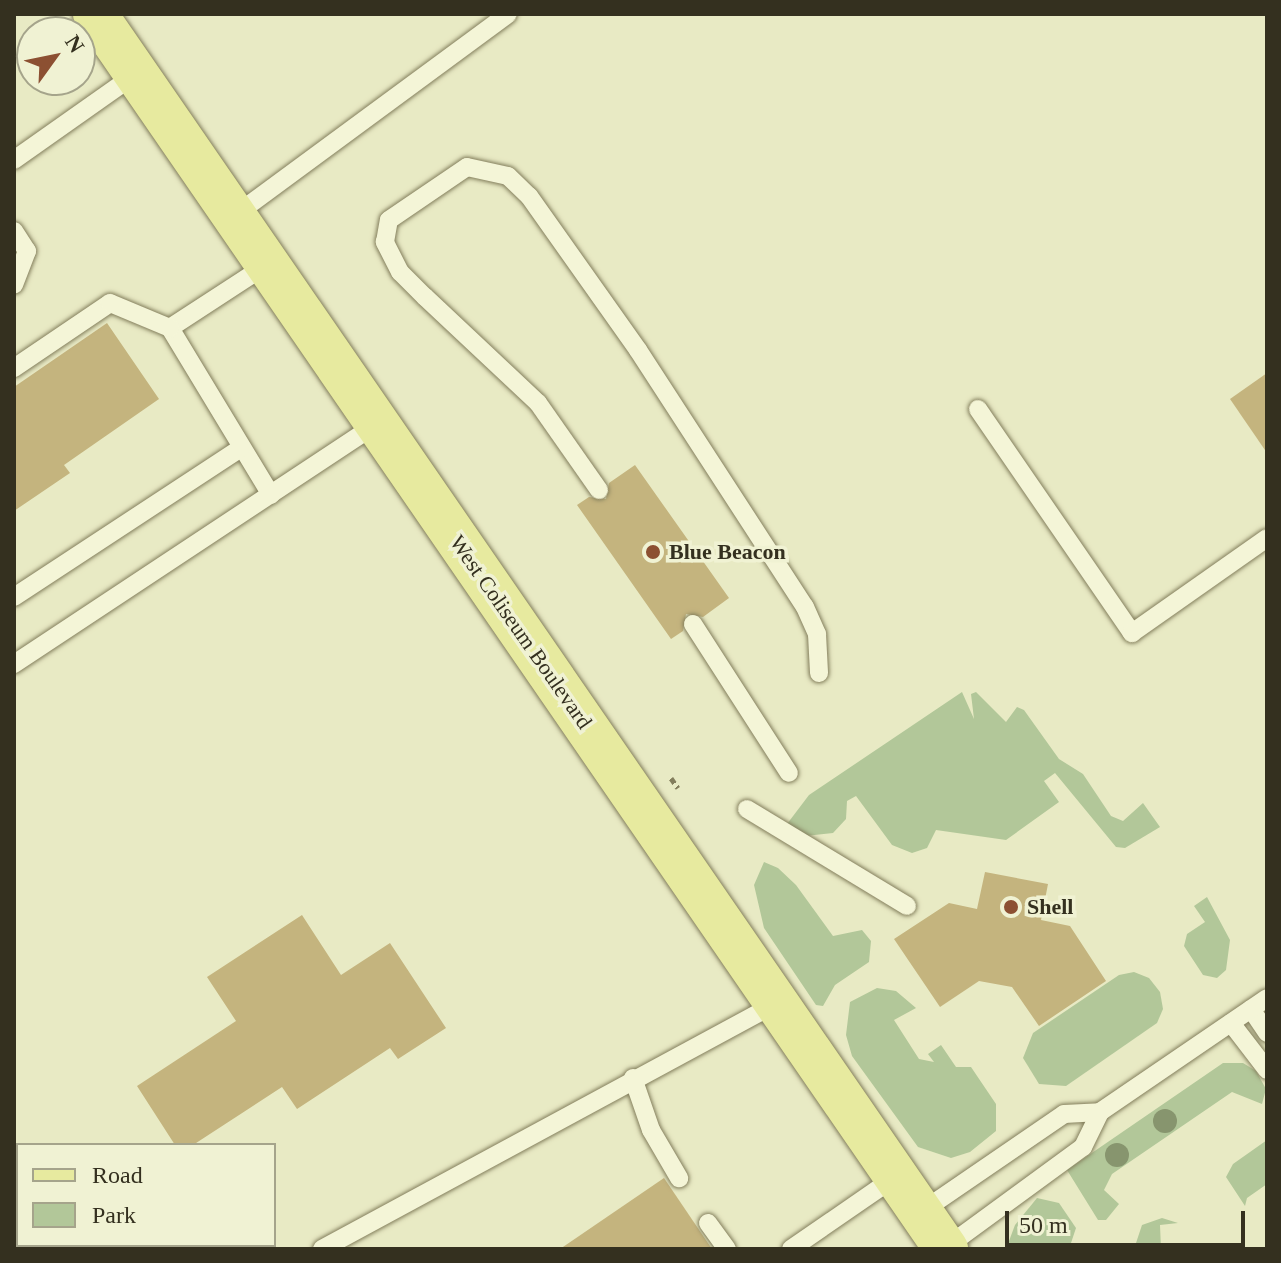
<!DOCTYPE html>
<style>
body{margin:0}
#map{position:relative;width:1281px;height:1263px;overflow:hidden;background:#e8eac4;font-family:Georgia,serif}
div>[style]{position:absolute}
.green>*{inset:0;background:#b2c799}
.building>*{inset:0;background:#c4b47e}
.path>*{height:5px;margin-top:-2.5px;transform-origin:0;background:repeating-linear-gradient(90deg,#837e5c 0 6px,transparent 0 10px)}
.roads{filter:drop-shadow(0 0 2px #837e5c) drop-shadow(0 0 2px #837e5c)}
.service>*{height:18px;margin:-9px;padding:0 9px;transform-origin:9px;border-radius:9px;background:#f4f5d7}
.primary>*{height:44px;margin:-22px;padding:0 22px;transform-origin:22px;border-radius:22px;background:#e7ea9f}
.trees>*{width:24px;height:24px;margin:-12px;border-radius:50%;background:#87956e}
.dots>*{width:22px;height:22px;translate:-50% -50%;box-sizing:border-box;border:4px solid #f0f2d3;border-radius:50%}
span{translate:-50% -50%;white-space:nowrap;text-align:center;line-height:1.15;-webkit-text-stroke:7px #f0f2d3;paint-order:stroke}
.poi-label{font-size:22px;color:#34301f;font-weight:700}
.left{translate:0 -50%;text-align:left}
.street-label{font-size:22px;color:#34301f}
.frame{position:absolute;inset:0;border:16px solid #34301f;pointer-events:none}
.legend{position:absolute;left:16px;top:1143px;width:260px;height:104px;box-sizing:border-box;background:#f0f2d3;border:2px solid #a5a48b;margin:0;padding:10px 14px;list-style:none;font-size:24px;color:#34301f}
.legend li{display:flex;align-items:center;gap:16px;height:40px}
.legend b{width:40px;border:2px solid #a5a48b}
.north{position:absolute;left:16px;top:16px;width:80px;height:80px;box-sizing:border-box;background:#f0f2d3;border:2px solid #a5a48b;border-radius:50%;rotate:57deg;font-size:22px;font-weight:700;line-height:32px;text-align:center;color:#34301f}
.north::after{content:'';display:block;margin:auto;width:28px;height:36px;background:#8c5032;clip-path:polygon(50% 0,100% 100%,50% 72%,0 100%)}
.scale{position:absolute;left:1005px;top:1211px;width:240px;height:36px;box-sizing:border-box;border:4px solid #34301f;border-top:0;padding-left:10px;font-size:24px;line-height:28px;white-space:nowrap;color:#34301f;-webkit-text-stroke:6px #f0f2d3;paint-order:stroke}
</style>
<div id="map">
<div class="green">
<div style="clip-path:polygon(962px 692px,974px 719px,971px 694px,976px 692px,1006px 722px,1017px 707px,1024px 710px,1059px 759px,1083px 774px,1111px 816px,1123px 821px,1143px 803px,1160px 827px,1125px 848px,1116px 847px,1055px 773px,1044px 781px,1059px 802px,1006px 840px,936px 830px,927px 848px,912px 853px,892px 845px,856px 796px,847px 801px,846px 819px,833px 833px,805px 836px,784px 828px,809px 795px)"></div>
<div style="clip-path:polygon(764px 862px,778px 868px,796px 885px,833px 936px,862px 930px,871px 941px,869px 962px,835px 985px,823px 1006px,816px 1005px,764px 928px,754px 885px)"></div>
<div style="clip-path:polygon(1207px 897px,1230px 940px,1226px 970px,1217px 978px,1203px 975px,1184px 946px,1187px 934px,1205px 922px,1194px 906px)"></div>
<div style="clip-path:polygon(1134px 972px,1149px 978px,1160px 992px,1163px 1009px,1157px 1023px,1066px 1086px,1039px 1084px,1023px 1058px,1033px 1033px,1119px 975px)"></div>
<div style="clip-path:polygon(877px 988px,896px 991px,916px 1008px,894px 1020px,919px 1059px,934px 1062px,928px 1054px,941px 1045px,956px 1067px,971px 1067px,996px 1104px,996px 1131px,970px 1152px,951px 1158px,918px 1147px,852px 1056px,846px 1035px,850px 1002px)"></div>
<div style="clip-path:polygon(1223px 1063px,1243px 1063px,1256px 1071px,1266px 1089px,1262px 1104px,1232px 1092px,1112px 1174px,1104px 1190px,1119px 1204px,1106px 1220px,1098px 1220px,1067px 1170px)"></div>
<div style="clip-path:polygon(1267px 1140px,1267px 1184px,1247px 1198px,1245px 1206px,1226px 1177px,1233px 1164px)"></div>
<div style="clip-path:polygon(1037px 1198px,1059px 1203px,1076px 1228px,1069px 1249px,1006px 1249px,1015px 1225px)"></div>
<div style="clip-path:polygon(1162px 1218px,1178px 1223px,1160px 1225px,1161px 1249px,1134px 1249px,1142px 1225px)"></div>
</div>
<div class="building">
<div style="clip-path:polygon(107px 323px,159px 399px,64px 465px,70px 473px,14px 511px,14px 387px)"></div>
<div style="clip-path:polygon(1267px 373px,1267px 453px,1230px 399px)"></div>
<div style="clip-path:polygon(635px 465px,729px 598px,703px 617px,686px 614px,683px 631px,671px 639px,577px 505px,589px 497px,606px 499px,609px 483px)"></div>
<div style="clip-path:polygon(985px 872px,1048px 884px,1041px 920px,1070px 926px,1106px 981px,1039px 1026px,1012px 987px,979px 981px,940px 1007px,894px 939px,949px 903px,977px 909px)"></div>
<div style="clip-path:polygon(302px 915px,341px 975px,390px 943px,446px 1028px,398px 1059px,390px 1048px,297px 1109px,282px 1087px,193px 1145px,175px 1145px,137px 1086px,236px 1021px,207px 977px)"></div>
<div style="clip-path:polygon(664px 1178px,712px 1249px,560px 1249px)"></div>
</div>
<div class="path">
<div style="left:671px;top:778px;width:12px;rotate:55deg"></div>
</div>
<div class="roads">
<div class="service">
<div style="left:14px;top:160px;width:149px;rotate:-35.2deg"></div>
<div style="left:234px;top:216px;width:340px;rotate:-36.4deg"></div>
<div style="left:14px;top:231px;width:24px;rotate:57deg"></div>
<div style="left:27px;top:251px;width:36px;rotate:111deg"></div>
<div style="left:268px;top:264px;width:117px;rotate:146.9deg"></div>
<div style="left:170px;top:328px;width:195px;rotate:58.8deg"></div>
<div style="left:14px;top:368px;width:116px;rotate:-34.1deg"></div>
<div style="left:110px;top:303px;width:65px;rotate:22.6deg"></div>
<div style="left:978px;top:409px;width:272px;rotate:55.5deg"></div>
<div style="left:1132px;top:633px;width:165px;rotate:-35.1deg"></div>
<div style="left:599px;top:490px;width:106px;rotate:-125deg"></div>
<div style="left:538px;top:403px;width:155px;rotate:-136.8deg"></div>
<div style="left:425px;top:297px;width:35px;rotate:-135deg"></div>
<div style="left:400px;top:272px;width:34px;rotate:-117deg"></div>
<div style="left:385px;top:242px;width:22px;rotate:-80deg"></div>
<div style="left:389px;top:220px;width:94px;rotate:-34.2deg"></div>
<div style="left:467px;top:167px;width:42px;rotate:12.4deg"></div>
<div style="left:508px;top:176px;width:29px;rotate:44deg"></div>
<div style="left:529px;top:196px;width:189px;rotate:54.7deg"></div>
<div style="left:638px;top:350px;width:306px;rotate:57deg"></div>
<div style="left:805px;top:607px;width:30px;rotate:66deg"></div>
<div style="left:817px;top:634px;width:39px;rotate:87deg"></div>
<div style="left:14px;top:597px;width:272px;rotate:-33.3deg"></div>
<div style="left:693px;top:624px;width:177px;rotate:57.2deg"></div>
<div style="left:14px;top:664px;width:435px;rotate:-33.5deg"></div>
<div style="left:747px;top:809px;width:187px;rotate:31.2deg"></div>
<div style="left:1251px;top:1009px;width:29px;rotate:56deg"></div>
<div style="left:1231px;top:1023px;width:59px;rotate:52.5deg"></div>
<div style="left:633px;top:1078px;width:55px;rotate:70.9deg"></div>
<div style="left:651px;top:1130px;width:56px;rotate:59.7deg"></div>
<div style="left:921px;top:1212px;width:173px;rotate:-34.4deg"></div>
<div style="left:1064px;top:1114px;width:36px;rotate:-3deg"></div>
<div style="left:1100px;top:1112px;width:202px;rotate:-34.3deg"></div>
<div style="left:708px;top:1223px;width:32px;rotate:54deg"></div>
<div style="left:945px;top:1248px;width:171px;rotate:-36.2deg"></div>
<div style="left:1083px;top:1147px;width:39px;rotate:-64deg"></div>
<div style="left:322px;top:1249px;width:517px;rotate:-28.4deg"></div>
<div style="left:791px;top:1249px;width:129px;rotate:-34.6deg"></div>
</div>
<div class="primary">
<div style="left:95px;top:14px;width:1500px;rotate:55.43deg"></div>
</div>
</div>
<div class="trees">
<div style="left:1165px;top:1121px"></div>
<div style="left:1117px;top:1155px"></div>
</div>
<div class="dots">
<div style="left:653px;top:552px;background:#8c5032"></div>
<div style="left:1011px;top:907px;background:#8c5032"></div>
</div>
<div class="poi-label">
<span class="left" style="left:669px;top:552px">Blue Beacon</span>
<span class="left" style="left:1027px;top:907px">Shell</span>
</div>
<div class="street-label">
<span style="left:521px;top:632px;rotate:55deg">West Coliseum Boulevard</span>
</div>
<div class="frame"></div>
<ul class="legend">
<li><b style="height:10px;background:#e7ea9f"></b>Road</li>
<li><b style="height:22px;background:#b2c799"></b>Park</li>
</ul>
<div class="north">N</div>
<div class="scale">50 m</div>
</div>
